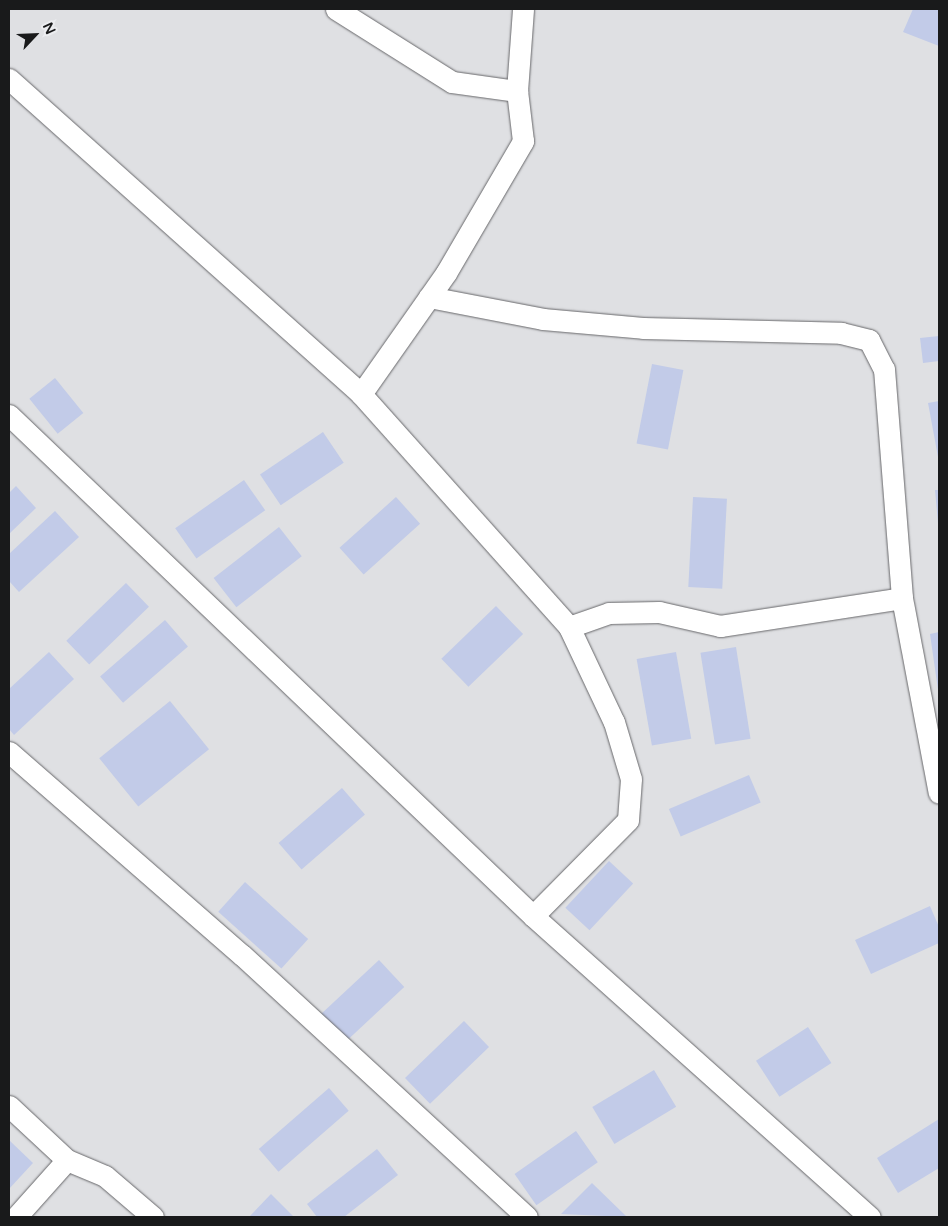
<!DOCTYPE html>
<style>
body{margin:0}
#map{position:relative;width:948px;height:1226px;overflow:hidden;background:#dfe0e3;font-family:"Varela Round",sans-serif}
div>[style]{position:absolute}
.building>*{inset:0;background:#c2cbe8;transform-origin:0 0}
.roads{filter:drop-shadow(0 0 1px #67676a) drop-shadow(0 0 1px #67676a)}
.minor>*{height:21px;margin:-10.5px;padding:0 10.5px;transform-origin:10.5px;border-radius:10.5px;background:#fff}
span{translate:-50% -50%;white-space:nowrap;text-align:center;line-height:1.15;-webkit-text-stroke:4px #ecedf0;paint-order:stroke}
.frame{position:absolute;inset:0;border:10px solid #191a1b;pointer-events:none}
.north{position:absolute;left:10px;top:10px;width:50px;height:50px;-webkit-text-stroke:4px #ecedf0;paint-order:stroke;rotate:65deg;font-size:14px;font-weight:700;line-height:20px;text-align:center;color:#191a1b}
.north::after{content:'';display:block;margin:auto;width:18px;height:22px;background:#191a1b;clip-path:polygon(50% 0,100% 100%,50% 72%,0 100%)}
</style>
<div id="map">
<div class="building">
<div style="clip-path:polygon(913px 9px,939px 9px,939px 46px,903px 32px)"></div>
<div style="clip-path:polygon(939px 336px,939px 361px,923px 363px,920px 338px)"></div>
<div style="left:652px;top:364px;width:32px;height:81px;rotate:11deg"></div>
<div style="left:55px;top:378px;width:45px;height:33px;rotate:51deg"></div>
<div style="clip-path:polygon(939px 401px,939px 457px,938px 457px,928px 403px)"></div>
<div style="left:323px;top:432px;width:37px;height:76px;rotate:56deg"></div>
<div style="left:244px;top:480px;width:37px;height:84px;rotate:55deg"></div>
<div style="clip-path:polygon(16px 486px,36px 508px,9px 534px,9px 493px)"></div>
<div style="clip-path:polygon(935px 490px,939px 490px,939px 523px,938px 523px)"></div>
<div style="left:396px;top:497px;width:36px;height:76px;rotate:48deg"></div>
<div style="left:693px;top:497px;width:34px;height:90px;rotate:3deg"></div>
<div style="clip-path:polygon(55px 511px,79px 537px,19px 592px,9px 581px,9px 554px)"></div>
<div style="left:279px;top:527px;width:37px;height:83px;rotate:52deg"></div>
<div style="left:126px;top:583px;width:33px;height:83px;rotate:46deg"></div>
<div style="left:496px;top:606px;width:39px;height:76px;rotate:46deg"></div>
<div style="left:165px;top:620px;width:35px;height:86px;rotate:49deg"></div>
<div style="clip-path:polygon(939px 632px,939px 690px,938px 690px,930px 634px)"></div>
<div style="left:736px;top:647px;width:93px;height:36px;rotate:81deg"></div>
<div style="clip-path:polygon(49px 652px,74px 679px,14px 735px,9px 729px,9px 689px)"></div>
<div style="left:676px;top:652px;width:88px;height:40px;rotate:80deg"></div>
<div style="left:170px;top:701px;width:62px;height:91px;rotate:51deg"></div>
<div style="left:749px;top:775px;width:30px;height:87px;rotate:67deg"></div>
<div style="left:342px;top:788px;width:35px;height:84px;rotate:49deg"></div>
<div style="left:609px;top:861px;width:33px;height:64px;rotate:43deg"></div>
<div style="left:245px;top:882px;width:85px;height:40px;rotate:42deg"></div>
<div style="clip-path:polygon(930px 906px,939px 927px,939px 943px,871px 974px,855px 940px)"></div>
<div style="left:379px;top:960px;width:37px;height:86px;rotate:47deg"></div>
<div style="left:464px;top:1021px;width:36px;height:82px;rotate:46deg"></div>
<div style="left:808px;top:1027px;width:43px;height:62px;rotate:57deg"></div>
<div style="left:654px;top:1070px;width:43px;height:72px;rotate:59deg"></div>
<div style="left:329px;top:1088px;width:30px;height:93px;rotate:49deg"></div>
<div style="clip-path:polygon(939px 1119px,939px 1168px,898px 1193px,877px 1158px)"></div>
<div style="left:576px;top:1131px;width:38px;height:75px;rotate:55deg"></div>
<div style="clip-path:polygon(9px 1140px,33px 1163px,9px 1189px)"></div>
<div style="clip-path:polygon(377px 1149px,398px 1175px,344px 1217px,317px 1217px,307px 1204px)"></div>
<div style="clip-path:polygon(592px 1183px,627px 1217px,561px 1214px)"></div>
<div style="clip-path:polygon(271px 1194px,294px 1217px,249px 1217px)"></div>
</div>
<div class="roads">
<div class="minor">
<div style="left:336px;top:9px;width:137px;rotate:32.2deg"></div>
<div style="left:452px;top:82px;width:66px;rotate:7.9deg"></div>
<div style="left:9px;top:79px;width:472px;rotate:41.8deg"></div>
<div style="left:361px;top:394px;width:312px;rotate:48.2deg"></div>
<div style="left:569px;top:627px;width:105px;rotate:64.7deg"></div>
<div style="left:614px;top:722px;width:59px;rotate:73.4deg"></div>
<div style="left:631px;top:779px;width:41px;rotate:94.2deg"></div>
<div style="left:628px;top:820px;width:135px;rotate:134.7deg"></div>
<div style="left:429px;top:297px;width:116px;rotate:10.9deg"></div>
<div style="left:543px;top:319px;width:100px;rotate:5.1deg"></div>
<div style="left:643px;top:328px;width:198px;rotate:1.4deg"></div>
<div style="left:841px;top:333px;width:29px;rotate:14deg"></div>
<div style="left:869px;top:340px;width:33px;rotate:63deg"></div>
<div style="left:884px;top:369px;width:230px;rotate:85.5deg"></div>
<div style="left:902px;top:598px;width:198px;rotate:79.3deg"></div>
<div style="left:361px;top:394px;width:148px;rotate:-54.9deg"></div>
<div style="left:446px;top:273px;width:153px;rotate:-59.7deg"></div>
<div style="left:523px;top:141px;width:50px;rotate:-96.8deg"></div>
<div style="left:517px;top:91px;width:82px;rotate:-85.8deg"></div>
<div style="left:9px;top:415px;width:725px;rotate:43.71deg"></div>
<div style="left:533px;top:916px;width:452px;rotate:41.8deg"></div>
<div style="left:569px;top:627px;width:42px;rotate:-19.3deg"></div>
<div style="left:609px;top:613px;width:50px;rotate:-1.1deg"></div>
<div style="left:659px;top:612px;width:63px;rotate:12.9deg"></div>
<div style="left:720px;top:626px;width:184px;rotate:-8.7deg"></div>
<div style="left:9px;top:752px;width:309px;rotate:41.1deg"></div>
<div style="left:242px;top:955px;width:387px;rotate:42.6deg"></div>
<div style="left:9px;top:1106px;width:79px;rotate:43deg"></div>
<div style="left:67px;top:1160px;width:41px;rotate:22.8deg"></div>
<div style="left:105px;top:1176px;width:63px;rotate:40.5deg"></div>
<div style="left:16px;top:1217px;width:76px;rotate:-48.2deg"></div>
</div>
</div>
<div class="frame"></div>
<div class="north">N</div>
</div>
